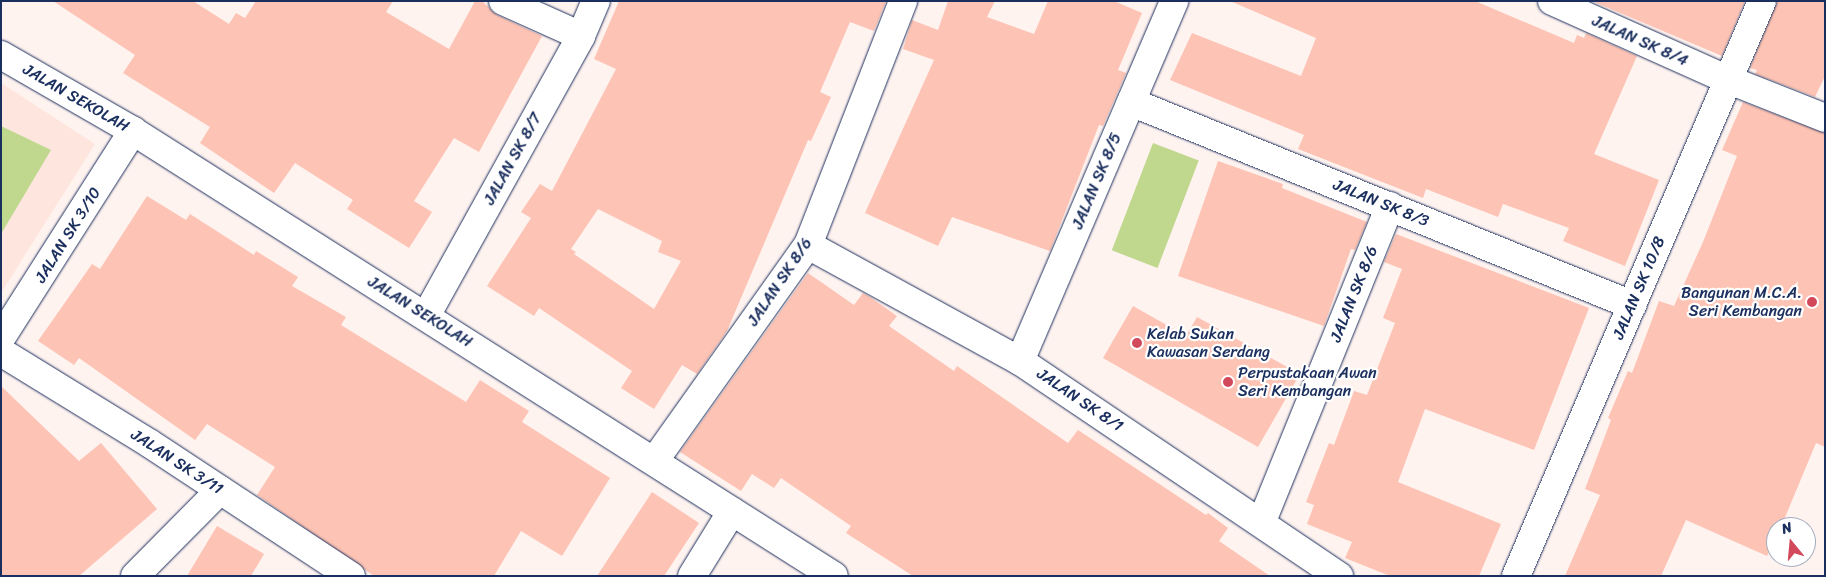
<!DOCTYPE html>
<style>
body{margin:0}
#map{position:relative;width:1826px;height:577px;overflow:hidden;background:#fff3f0;font-family:Sriracha,sans-serif}
div>[style]{position:absolute}
.built>*{inset:0;background:#fee5de}
.green>*{inset:0;background:#bfd88e;transform-origin:0 0}
.building>*{inset:0;background:#fdc3b4}
.roads{filter:drop-shadow(0 0 1px #1b2f5e) drop-shadow(0 0 1px #1b2f5e)}
.minor>*{height:28px;margin:-14px;padding:0 14px;transform-origin:14px;border-radius:14px;background:#fff}
.dots>*{width:14px;height:14px;translate:-50% -50%;box-sizing:border-box;border:2px solid #fff;border-radius:50%}
span{translate:-50% -50%;white-space:nowrap;text-align:center;line-height:1.15;-webkit-text-stroke:4.5px #fff;paint-order:stroke}
.street-label{font-size:16px;color:#1b2f5e}
.poi-label{font-size:16px;color:#1b2f5e}
.right{translate:-100% -50%;text-align:right}
.left{translate:0 -50%;text-align:left}
.frame{position:absolute;inset:0;border:2px solid #1b2f5e;pointer-events:none}
.north{position:absolute;left:1766px;top:517px;width:50px;height:50px;box-sizing:border-box;background:#fff;border:1px solid #a4acbf;border-radius:50%;rotate:343deg;font-size:14px;font-weight:700;line-height:20px;text-align:center;color:#1b2f5e}
.north::after{content:'';display:block;margin:auto;width:18px;height:22px;background:#d1495b;clip-path:polygon(50% 0,100% 100%,50% 72%,0 100%)}
</style>
<div id="map">
<div class="built">
<div style="clip-path:polygon(1px 83px,95px 144px,1px 293px)"></div>
</div>
<div class="green">
<div style="clip-path:polygon(1px 126px,51px 150px,1px 234px)"></div>
<div style="left:1153px;top:143px;width:49px;height:115px;rotate:21deg"></div>
</div>
<div class="building">
<div style="clip-path:polygon(53px 1px,193px 1px,229px 24px,236px 13px,245px 18px,256px 1px,393px 1px,386px 12px,449px 49px,475px 1px,482px 1px,497px 15px,542px 36px,479px 152px,454px 138px,414px 201px,432px 212px,409px 248px,347px 209px,353px 200px,295px 163px,274px 193px,200px 143px,210px 127px,123px 73px,135px 55px)"></div>
<div style="clip-path:polygon(evenodd,619px 1px,886px 1px,874px 31px,850px 22px,820px 92px,831px 97px,811px 141px,808px 140px,727px 331px,697px 374px,682px 365px,654px 409px,621px 388px,632px 371px,539px 308px,534px 316px,487px 286px,531px 218px,521px 212px,540px 184px,552px 191px,616px 69px,594px 59px,619px 1px,598px 209px,662px 241px,658px 252px,681px 261px,654px 309px,574px 254px,576px 252px,571px 249px,598px 209px)"></div>
<div style="clip-path:polygon(948px 1px,995px 1px,987px 17px,1034px 34px,1048px 1px,1114px 1px,1142px 13px,1118px 70px,1126px 73px,1103px 126px,1099px 125px,1050px 251px,952px 217px,938px 246px,865px 213px,934px 60px,903px 49px,912px 20px,938px 30px)"></div>
<div style="clip-path:polygon(1230px 1px,1475px 1px,1574px 43px,1577px 35px,1584px 38px,1586px 33px,1637px 56px,1594px 154px,1659px 180px,1625px 266px,1563px 241px,1569px 228px,1503px 204px,1498px 217px,1426px 189px,1423px 198px,1298px 149px,1304px 135px,1170px 80px,1192px 33px,1301px 76px,1316px 38px)"></div>
<div style="clip-path:polygon(1592px 1px,1745px 1px,1722px 56px)"></div>
<div style="clip-path:polygon(1777px 1px,1825px 1px,1825px 76px,1815px 97px,1755px 74px,1757px 70px,1750px 68px)"></div>
<div style="clip-path:polygon(1743px 102px,1825px 133px,1825px 447px,1816px 443px,1781px 527px,1776px 527px,1776px 537px,1767px 556px,1686px 520px,1661px 576px,1565px 576px,1600px 495px,1585px 489px,1611px 420px,1608px 418px,1628px 371px,1632px 373px,1659px 301px,1674px 306px,1703px 242px,1737px 156px,1722px 150px)"></div>
<div style="clip-path:polygon(1218px 161px,1283px 184px,1282px 188px,1367px 222px,1355px 250px,1351px 249px,1324px 326px,1178px 276px)"></div>
<div style="clip-path:polygon(147px 196px,186px 220px,190px 214px,254px 255px,256px 251px,298px 277px,292px 286px,346px 317px,341px 325px,466px 402px,480px 380px,529px 411px,522px 422px,610px 478px,562px 556px,521px 531px,494px 576px,374px 576px,257px 495px,275px 467px,207px 424px,195px 440px,79px 358px,74px 365px,38px 341px,92px 264px,100px 269px)"></div>
<div style="clip-path:polygon(1396px 234px,1589px 308px,1534px 450px,1425px 409px,1398px 482px,1501px 524px,1479px 576px,1390px 576px,1345px 558px,1352px 542px,1307px 524px,1314px 505px,1306px 502px,1329px 443px,1334px 445px,1354px 391px,1367px 395px,1395px 323px,1383px 318px,1402px 269px,1384px 262px)"></div>
<div style="clip-path:polygon(808px 273px,854px 305px,863px 293px,870px 297px,897px 316px,889px 326px,954px 371px,957px 366px,1068px 443px,1078px 430px,1206px 515px,1208px 513px,1228px 528px,1219px 541px,1270px 576px,913px 576px,846px 533px,851px 526px,781px 478px,774px 488px,752px 474px,741px 491px,680px 452px)"></div>
<div style="clip-path:polygon(1133px 306px,1186px 336px,1197px 317px,1300px 374px,1258px 447px,1103px 358px)"></div>
<div style="clip-path:polygon(1px 386px,79px 461px,101px 443px,157px 509px,79px 576px,1px 576px)"></div>
<div style="clip-path:polygon(652px 492px,699px 523px,664px 576px,597px 576px)"></div>
<div style="clip-path:polygon(217px 526px,264px 554px,251px 576px,187px 576px)"></div>
</div>
<div class="roads">
<div class="minor">
<div style="left:503px;top:1px;width:85px;rotate:24.2deg"></div>
<div style="left:1552px;top:1px;width:194px;rotate:24.1deg"></div>
<div style="left:1729px;top:80px;width:103px;rotate:21.6deg"></div>
<div style="left:1px;top:55px;width:152px;rotate:29.9deg"></div>
<div style="left:133px;top:131px;width:830px;rotate:32.41deg"></div>
<div style="left:1131px;top:102px;width:541px;rotate:22.06deg"></div>
<div style="left:808px;top:245px;width:242px;rotate:28.7deg"></div>
<div style="left:1020px;top:361px;width:385px;rotate:34deg"></div>
<div style="left:426px;top:316px;width:320px;rotate:-61deg"></div>
<div style="left:581px;top:36px;width:38px;rotate:-67deg"></div>
<div style="left:1px;top:338px;width:246px;rotate:-57.5deg"></div>
<div style="left:1px;top:352px;width:174px;rotate:31.6deg"></div>
<div style="left:149px;top:443px;width:242px;rotate:33.4deg"></div>
<div style="left:1020px;top:361px;width:392px;rotate:-66.8deg"></div>
<div style="left:655px;top:460px;width:264px;rotate:-54.6deg"></div>
<div style="left:808px;top:245px;width:262px;rotate:-68.7deg"></div>
<div style="left:1262px;top:521px;width:340px;rotate:-67.9deg"></div>
<div style="left:135px;top:576px;width:121px;rotate:-45.3deg"></div>
<div style="left:692px;top:576px;width:76px;rotate:-58.4deg"></div>
<div style="left:1516px;top:576px;width:625px;rotate:-66.84deg"></div>
</div>
</div>
<div class="dots">
<div style="left:1812px;top:302px;background:#d1495b"></div>
<div style="left:1137px;top:343px;background:#d1495b"></div>
<div style="left:1228px;top:382px;background:#d1495b"></div>
</div>
<div class="street-label">
<span style="left:1640px;top:41px;rotate:24deg">JALAN SK 8/4</span>
<span style="left:76px;top:98px;rotate:30deg">JALAN SEKOLAH</span>
<span style="left:513px;top:159px;rotate:-61deg">JALAN SK 8/7</span>
<span style="left:1097px;top:181px;rotate:-67deg">JALAN SK 8/5</span>
<span style="left:1381px;top:203px;rotate:22deg">JALAN SK 8/3</span>
<span style="left:68px;top:235px;rotate:-58deg">JALAN SK 3/10</span>
<span style="left:780px;top:282px;rotate:-56deg">JALAN SK 8/6</span>
<span style="left:1639px;top:288px;rotate:-67deg">JALAN SK 10/8</span>
<span style="left:1354px;top:294px;rotate:-68deg">JALAN SK 8/6</span>
<span style="left:420px;top:312px;rotate:32deg">JALAN SEKOLAH</span>
<span style="left:1080px;top:400px;rotate:34deg">JALAN SK 8/1</span>
<span style="left:177px;top:462px;rotate:33deg">JALAN SK 3/11</span>
</div>
<div class="poi-label">
<span class="right" style="left:1802px;top:302px">Bangunan M.C.A.<br>Seri Kembangan</span>
<span class="left" style="left:1147px;top:343px">Kelab Sukan<br>Kawasan Serdang</span>
<span class="left" style="left:1238px;top:382px">Perpustakaan Awan<br>Seri Kembangan</span>
</div>
<div class="frame"></div>
<div class="north">N</div>
</div>
